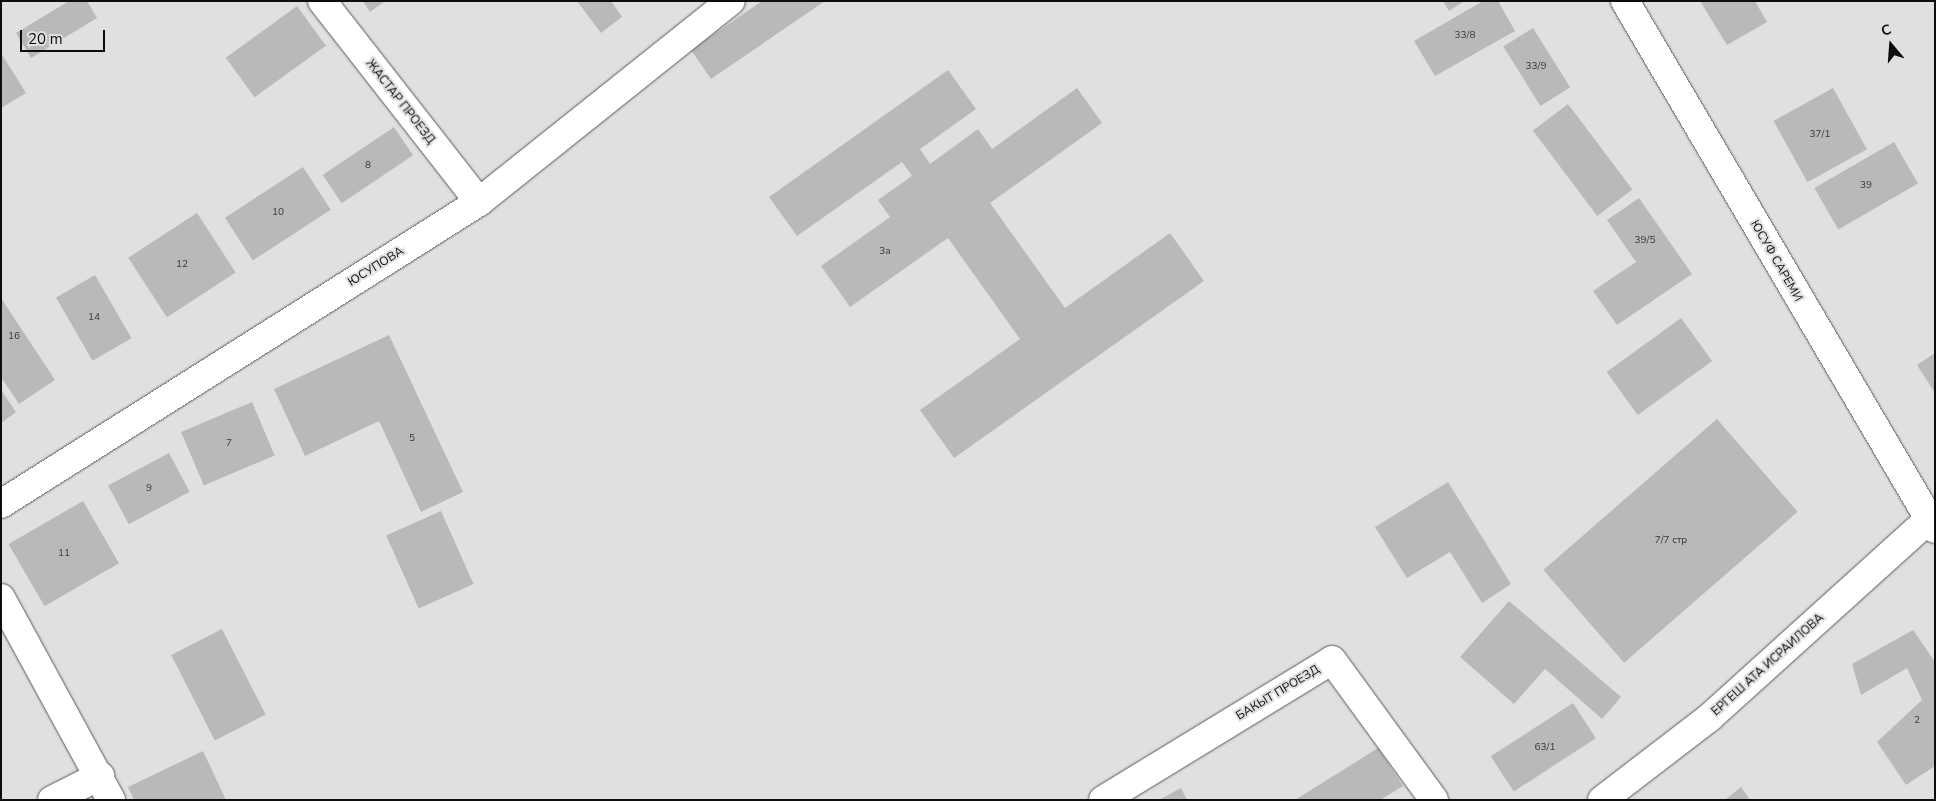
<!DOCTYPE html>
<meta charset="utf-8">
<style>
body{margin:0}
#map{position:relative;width:1936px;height:801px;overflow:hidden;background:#e0e0e2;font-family:"Nunito Sans",sans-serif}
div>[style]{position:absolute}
.building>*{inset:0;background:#bab8b9;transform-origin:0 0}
.roads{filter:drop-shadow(0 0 1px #59595a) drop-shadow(0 0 1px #59595a)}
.street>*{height:28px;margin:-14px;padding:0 14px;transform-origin:14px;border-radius:14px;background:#fff}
.secondary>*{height:28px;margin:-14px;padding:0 14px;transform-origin:14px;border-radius:14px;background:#fff}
span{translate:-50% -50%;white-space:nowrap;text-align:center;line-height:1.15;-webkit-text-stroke:4px #e0e0e2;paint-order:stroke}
.number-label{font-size:10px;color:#383838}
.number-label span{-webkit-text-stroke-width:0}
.street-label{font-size:12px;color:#0d0d0d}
.frame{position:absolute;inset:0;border:2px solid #0d0d0d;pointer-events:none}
.north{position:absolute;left:1866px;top:20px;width:50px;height:50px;-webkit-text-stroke:4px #e0e0e2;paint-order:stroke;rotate:342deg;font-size:14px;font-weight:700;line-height:20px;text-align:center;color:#0d0d0d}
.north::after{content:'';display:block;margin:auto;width:18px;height:22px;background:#0d0d0d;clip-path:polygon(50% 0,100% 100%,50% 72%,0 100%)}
.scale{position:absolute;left:20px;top:30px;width:85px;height:22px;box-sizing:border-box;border:2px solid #0d0d0d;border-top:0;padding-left:6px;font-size:15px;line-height:18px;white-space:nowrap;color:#0d0d0d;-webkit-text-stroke:4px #e0e0e2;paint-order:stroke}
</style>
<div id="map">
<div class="building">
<div style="clip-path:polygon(69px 1px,87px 1px,97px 18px,31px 58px,16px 33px)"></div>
<div style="clip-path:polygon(363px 1px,385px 1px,370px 12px)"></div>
<div style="clip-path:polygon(577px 1px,611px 1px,622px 17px,601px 33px)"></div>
<div style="clip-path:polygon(762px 1px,825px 1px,711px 79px,691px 50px)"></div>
<div style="clip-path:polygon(1443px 1px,1464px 1px,1449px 11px)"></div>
<div style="clip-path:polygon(1483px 1px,1498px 1px,1515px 31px,1435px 76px,1414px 41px)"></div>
<div style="clip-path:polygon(1700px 1px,1755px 1px,1767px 22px,1727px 45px)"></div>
<div style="left:297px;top:6px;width:49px;height:88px;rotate:54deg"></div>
<div style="left:1533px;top:28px;width:70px;height:35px;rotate:58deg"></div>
<div style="clip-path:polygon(1px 53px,26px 93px,1px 108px)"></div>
<div style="clip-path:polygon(948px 70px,976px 109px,920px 149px,930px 164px,978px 129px,992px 149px,1077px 88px,1102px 123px,990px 203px,1065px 308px,1170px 233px,1204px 281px,954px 458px,920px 410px,1020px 339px,948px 238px,850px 307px,821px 266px,890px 217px,878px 200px,912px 176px,902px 162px,797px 236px,769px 197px)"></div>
<div style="left:1833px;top:88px;width:70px;height:68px;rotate:61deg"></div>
<div style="left:1568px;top:104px;width:107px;height:44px;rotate:53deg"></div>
<div style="left:394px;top:127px;width:34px;height:86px;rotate:56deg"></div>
<div style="left:1894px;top:142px;width:48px;height:92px;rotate:60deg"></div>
<div style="left:303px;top:167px;width:51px;height:93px;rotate:57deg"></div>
<div style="clip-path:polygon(1639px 198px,1692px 274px,1617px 325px,1593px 291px,1636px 262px,1607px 220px)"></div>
<div style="left:197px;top:213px;width:71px;height:82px;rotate:57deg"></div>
<div style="left:95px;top:275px;width:73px;height:45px;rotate:60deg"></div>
<div style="clip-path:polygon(1px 298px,55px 380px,19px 404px,1px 377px)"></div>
<div style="left:1681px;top:318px;width:53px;height:92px;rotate:54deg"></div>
<div style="clip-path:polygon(389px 335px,463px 492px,421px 512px,379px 421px,305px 456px,274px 389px)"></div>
<div style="clip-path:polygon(1935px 353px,1935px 393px,1917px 365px)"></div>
<div style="clip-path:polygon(1px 390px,16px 412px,1px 423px)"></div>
<div style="left:252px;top:402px;width:58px;height:77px;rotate:67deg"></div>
<div style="left:1717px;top:419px;width:123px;height:230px;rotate:49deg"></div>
<div style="left:169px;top:453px;width:44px;height:69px;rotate:62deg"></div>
<div style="clip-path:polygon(1448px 482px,1511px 584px,1482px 603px,1450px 552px,1407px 578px,1375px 527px)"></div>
<div style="left:83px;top:501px;width:72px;height:86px;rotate:60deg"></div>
<div style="left:441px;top:511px;width:80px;height:60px;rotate:66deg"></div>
<div style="clip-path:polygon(1509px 601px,1621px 697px,1602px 719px,1545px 669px,1514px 704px,1460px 657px)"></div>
<div style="left:222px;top:629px;width:96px;height:57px;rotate:63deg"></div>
<div style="clip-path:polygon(1913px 630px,1935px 662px,1935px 766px,1906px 785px,1877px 742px,1922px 700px,1907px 668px,1861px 695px,1852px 664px)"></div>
<div style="left:1573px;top:703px;width:42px;height:98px;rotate:57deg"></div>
<div style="clip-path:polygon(1378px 748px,1403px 786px,1380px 800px,1295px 800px)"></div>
<div style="clip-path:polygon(203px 751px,226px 800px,134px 800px,128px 787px)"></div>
<div style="clip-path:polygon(1741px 787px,1750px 800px,1725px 800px)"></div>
<div style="clip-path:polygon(1181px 788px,1187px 800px,1159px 800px)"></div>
</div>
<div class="roads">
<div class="street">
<div style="left:322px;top:1px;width:255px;rotate:52deg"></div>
<div style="left:1px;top:504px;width:565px;rotate:-32.28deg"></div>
<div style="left:479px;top:202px;width:322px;rotate:-38.6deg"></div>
<div style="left:1px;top:598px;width:230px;rotate:61.4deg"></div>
<div style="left:52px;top:800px;width:54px;rotate:-26.6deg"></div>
<div style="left:1103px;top:800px;width:268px;rotate:-31.4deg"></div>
<div style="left:1332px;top:660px;width:173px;rotate:53.9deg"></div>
</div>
<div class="secondary">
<div style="left:1625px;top:1px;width:612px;rotate:59.58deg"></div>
<div style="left:1602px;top:800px;width:135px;rotate:-37.5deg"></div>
<div style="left:1709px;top:718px;width:294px;rotate:-42.1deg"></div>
</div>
</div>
<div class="number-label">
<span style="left:1465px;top:36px">33/8</span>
<span style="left:1536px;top:67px">33/9</span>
<span style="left:1820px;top:135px">37/1</span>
<span style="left:368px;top:166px">8</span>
<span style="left:1866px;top:186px">39</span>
<span style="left:278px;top:213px">10</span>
<span style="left:1645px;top:241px">39/5</span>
<span style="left:885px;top:252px">3а</span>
<span style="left:182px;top:265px">12</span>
<span style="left:94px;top:318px">14</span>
<span style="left:14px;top:337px">16</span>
<span style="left:412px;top:439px">5</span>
<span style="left:229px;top:444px">7</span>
<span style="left:149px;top:489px">9</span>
<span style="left:1671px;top:541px">7/7 стр</span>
<span style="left:64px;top:554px">11</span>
<span style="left:1917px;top:721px">2</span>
<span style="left:1545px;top:748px">63/1</span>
</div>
<div class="street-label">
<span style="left:400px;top:102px;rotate:52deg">ЖАСТАР ПРОЕЗД</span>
<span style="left:1776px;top:261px;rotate:60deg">ЮСУФ САРЕМИ</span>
<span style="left:376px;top:267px;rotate:-32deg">ЮСУПОВА</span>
<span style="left:1768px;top:665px;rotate:-42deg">ЕРГЕШ АТА ИСРАИЛОВА</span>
<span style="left:1278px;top:693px;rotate:-31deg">БАКЫТ ПРОЕЗД</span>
</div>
<div class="frame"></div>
<div class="north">С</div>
<div class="scale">20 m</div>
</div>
